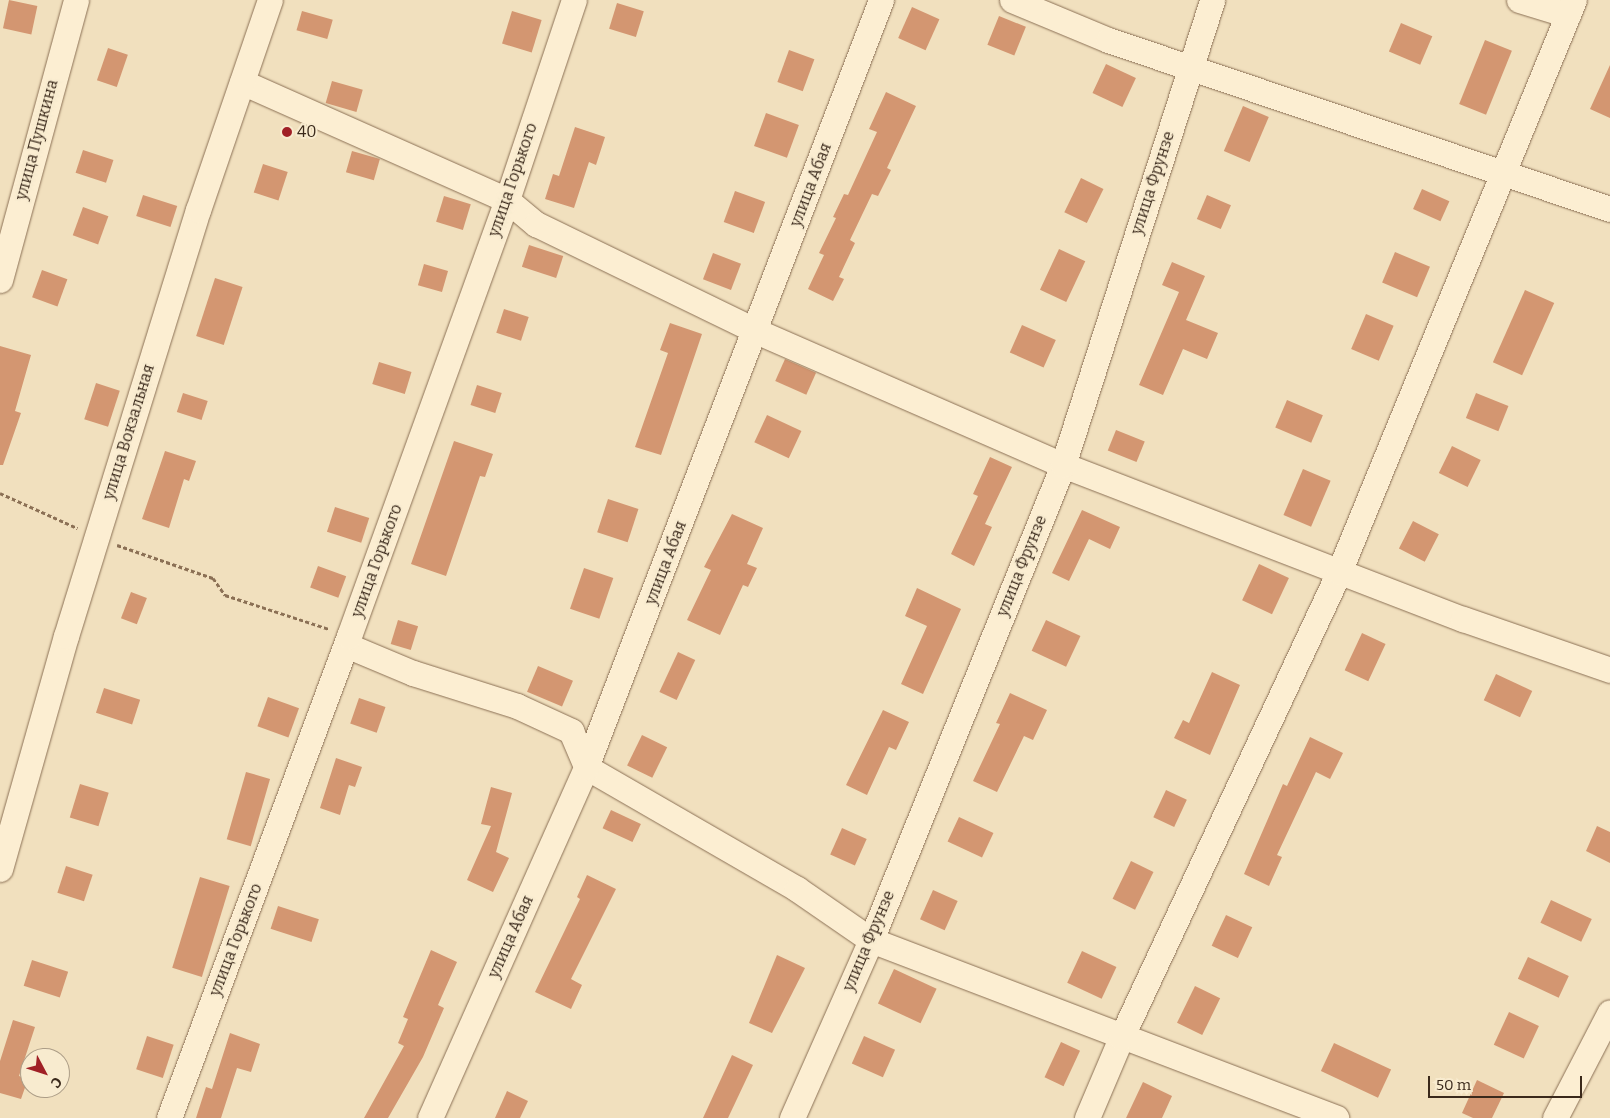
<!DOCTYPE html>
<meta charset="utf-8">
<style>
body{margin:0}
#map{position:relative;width:1610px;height:1118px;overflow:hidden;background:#f1e0be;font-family:Bitter,serif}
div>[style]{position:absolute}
.building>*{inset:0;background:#d39671;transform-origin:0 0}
.path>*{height:3px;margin-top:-1.5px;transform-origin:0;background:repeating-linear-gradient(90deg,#8b7055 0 4px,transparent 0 6.5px)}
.roads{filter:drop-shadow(0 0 1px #8b7055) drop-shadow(0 0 1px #8b7055)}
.minor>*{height:25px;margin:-12.5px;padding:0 12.5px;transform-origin:12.5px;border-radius:12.5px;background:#fceed2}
.dots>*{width:14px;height:14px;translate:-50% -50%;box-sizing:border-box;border:2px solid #f8ebcf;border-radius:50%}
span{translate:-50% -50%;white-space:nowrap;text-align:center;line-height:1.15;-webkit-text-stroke:4px #f8ebcf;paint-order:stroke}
.poi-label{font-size:16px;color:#3a291b}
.left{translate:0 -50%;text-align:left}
.street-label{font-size:16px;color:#3a291b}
.north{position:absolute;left:20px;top:1048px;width:50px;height:50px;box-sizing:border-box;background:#f8ebcf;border:1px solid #ac9d87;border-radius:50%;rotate:130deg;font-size:14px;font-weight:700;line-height:20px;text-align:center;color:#3a291b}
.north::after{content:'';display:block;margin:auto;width:18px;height:22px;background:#a02026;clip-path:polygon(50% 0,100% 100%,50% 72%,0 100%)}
.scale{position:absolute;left:1428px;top:1076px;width:154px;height:22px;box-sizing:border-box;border:2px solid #3a291b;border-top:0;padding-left:6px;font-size:15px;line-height:18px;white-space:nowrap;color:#3a291b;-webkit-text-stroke:4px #f8ebcf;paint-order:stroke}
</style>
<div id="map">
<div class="building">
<div style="left:9px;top:0;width:29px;height:29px;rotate:12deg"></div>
<div style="left:617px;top:3px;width:28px;height:27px;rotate:17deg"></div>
<div style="left:912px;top:7px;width:30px;height:34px;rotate:24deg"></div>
<div style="left:302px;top:11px;width:32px;height:20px;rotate:16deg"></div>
<div style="left:512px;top:11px;width:31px;height:34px;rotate:17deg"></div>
<div style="left:999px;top:16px;width:29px;height:31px;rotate:22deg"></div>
<div style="left:1401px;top:23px;width:34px;height:31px;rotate:23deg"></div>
<div style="left:1485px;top:40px;width:29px;height:69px;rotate:22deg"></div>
<div style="left:108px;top:48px;width:21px;height:34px;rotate:19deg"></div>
<div style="left:789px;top:50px;width:27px;height:34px;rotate:20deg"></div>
<div style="left:1106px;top:64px;width:33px;height:32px;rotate:25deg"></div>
<div style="clip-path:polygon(1610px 65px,1610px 118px,1590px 109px)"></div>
<div style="left:332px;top:81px;width:32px;height:23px;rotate:16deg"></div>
<div style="clip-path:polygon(886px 92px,916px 106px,887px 168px,891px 170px,878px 196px,872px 194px,850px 240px,855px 243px,839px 277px,844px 279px,833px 301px,808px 289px,824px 255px,819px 253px,836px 218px,833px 217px,844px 194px,848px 195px,877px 132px,869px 129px)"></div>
<div style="left:1243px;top:106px;width:28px;height:49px;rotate:23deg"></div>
<div style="left:766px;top:113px;width:35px;height:35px;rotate:20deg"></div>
<div style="clip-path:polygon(575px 127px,605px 137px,596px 165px,589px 162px,574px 208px,545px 199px,553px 174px,559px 176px)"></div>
<div style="left:83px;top:150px;width:32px;height:24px;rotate:18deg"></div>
<div style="left:352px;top:151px;width:29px;height:22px;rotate:16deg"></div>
<div style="left:263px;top:164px;width:26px;height:30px;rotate:18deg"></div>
<div style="left:1081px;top:178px;width:25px;height:38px;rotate:26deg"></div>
<div style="left:1422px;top:189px;width:30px;height:22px;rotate:24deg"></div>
<div style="left:735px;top:191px;width:32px;height:33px;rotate:20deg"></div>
<div style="left:143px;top:195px;width:36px;height:22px;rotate:18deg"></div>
<div style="left:1207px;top:195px;width:26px;height:26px;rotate:23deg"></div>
<div style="left:444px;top:196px;width:28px;height:27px;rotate:17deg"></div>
<div style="left:83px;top:207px;width:27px;height:30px;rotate:20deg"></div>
<div style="left:529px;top:245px;width:36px;height:23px;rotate:18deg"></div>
<div style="left:1059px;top:249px;width:29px;height:45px;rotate:25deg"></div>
<div style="left:1395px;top:252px;width:38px;height:33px;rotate:23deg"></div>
<div style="left:713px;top:253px;width:30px;height:28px;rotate:21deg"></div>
<div style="clip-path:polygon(1172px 262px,1205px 276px,1186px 320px,1218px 333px,1207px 359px,1183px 349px,1163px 395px,1139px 385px,1179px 292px,1162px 285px)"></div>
<div style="left:424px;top:264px;width:25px;height:22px;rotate:16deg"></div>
<div style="left:42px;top:270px;width:27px;height:29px;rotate:20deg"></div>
<div style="left:215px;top:278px;width:29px;height:61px;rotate:18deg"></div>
<div style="left:1525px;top:290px;width:32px;height:79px;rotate:24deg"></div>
<div style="left:504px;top:309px;width:26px;height:25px;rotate:18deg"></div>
<div style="left:1366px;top:314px;width:30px;height:38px;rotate:23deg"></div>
<div style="clip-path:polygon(670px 323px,702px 334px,661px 455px,635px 447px,668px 353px,660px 350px)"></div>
<div style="left:1022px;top:325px;width:37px;height:30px;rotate:24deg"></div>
<div style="clip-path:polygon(0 346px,31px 355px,15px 411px,21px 413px,3px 465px,0 465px)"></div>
<div style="left:785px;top:359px;width:34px;height:24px;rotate:24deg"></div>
<div style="left:379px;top:362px;width:34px;height:23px;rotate:17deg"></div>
<div style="left:96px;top:383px;width:25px;height:38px;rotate:18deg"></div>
<div style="left:477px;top:385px;width:26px;height:21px;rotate:18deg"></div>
<div style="left:183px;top:393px;width:26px;height:20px;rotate:18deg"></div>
<div style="left:1476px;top:393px;width:35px;height:27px;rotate:22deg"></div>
<div style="left:1287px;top:400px;width:39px;height:30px;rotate:23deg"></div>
<div style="left:767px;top:415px;width:38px;height:30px;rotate:25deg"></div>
<div style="left:1116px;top:430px;width:31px;height:22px;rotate:22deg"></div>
<div style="clip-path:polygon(454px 441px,493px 454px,485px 477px,480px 476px,446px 576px,411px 564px)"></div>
<div style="left:1452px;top:446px;width:32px;height:30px;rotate:26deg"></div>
<div style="clip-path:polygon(165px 451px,196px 461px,189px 481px,184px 479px,169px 528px,142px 519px)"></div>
<div style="clip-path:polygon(990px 457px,1012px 467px,985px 524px,992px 527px,974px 566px,951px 554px,978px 496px,973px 494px)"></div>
<div style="left:1303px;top:469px;width:30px;height:50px;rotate:23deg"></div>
<div style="left:608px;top:499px;width:32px;height:35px;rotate:18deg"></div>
<div style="left:335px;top:507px;width:36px;height:26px;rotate:18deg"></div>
<div style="clip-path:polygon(1082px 510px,1120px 527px,1110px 549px,1089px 539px,1069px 581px,1052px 573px)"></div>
<div style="clip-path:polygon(732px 514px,763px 528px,747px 564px,757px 568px,748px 587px,743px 585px,720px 635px,687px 620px,711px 570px,704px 567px)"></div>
<div style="left:1413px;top:521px;width:29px;height:31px;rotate:27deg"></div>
<div style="left:1259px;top:564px;width:33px;height:40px;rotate:25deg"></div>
<div style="left:318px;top:566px;width:30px;height:23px;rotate:20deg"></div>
<div style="left:584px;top:568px;width:31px;height:43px;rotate:19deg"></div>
<div style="clip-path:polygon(917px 588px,961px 609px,923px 694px,901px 684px,927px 626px,905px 616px)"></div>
<div style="left:131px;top:592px;width:17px;height:28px;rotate:21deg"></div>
<div style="left:398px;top:620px;width:21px;height:25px;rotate:17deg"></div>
<div style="left:1046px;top:620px;width:38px;height:34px;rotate:25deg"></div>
<div style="left:1362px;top:633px;width:26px;height:41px;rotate:25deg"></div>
<div style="left:678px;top:652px;width:19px;height:44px;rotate:25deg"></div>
<div style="left:538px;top:666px;width:38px;height:28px;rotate:23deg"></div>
<div style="clip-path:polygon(1212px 672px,1240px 685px,1210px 755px,1174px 738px,1183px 720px,1189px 723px)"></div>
<div style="left:1496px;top:674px;width:40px;height:29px;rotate:25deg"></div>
<div style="left:104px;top:688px;width:38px;height:26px;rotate:18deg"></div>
<div style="clip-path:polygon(1010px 693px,1047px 710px,1033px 740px,1024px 736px,997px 792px,973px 781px,1000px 724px,996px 723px)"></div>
<div style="left:268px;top:697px;width:33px;height:31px;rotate:20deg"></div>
<div style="left:359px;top:698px;width:28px;height:27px;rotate:19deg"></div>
<div style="clip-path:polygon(883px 710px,909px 722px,896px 750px,889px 747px,867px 795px,846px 785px)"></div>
<div style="left:642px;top:735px;width:28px;height:34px;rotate:26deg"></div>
<div style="clip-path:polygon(1310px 737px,1343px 753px,1330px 779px,1316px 772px,1277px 855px,1282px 857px,1269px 886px,1244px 874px,1283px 784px,1287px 786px)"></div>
<div style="clip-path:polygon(336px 758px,362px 767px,355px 787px,349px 785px,340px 815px,320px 808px)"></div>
<div style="left:246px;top:772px;width:25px;height:70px;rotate:16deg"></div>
<div style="left:80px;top:784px;width:30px;height:35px;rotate:17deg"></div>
<div style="clip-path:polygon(491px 787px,512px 793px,496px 852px,509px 858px,493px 892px,467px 880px,491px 826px,481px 824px)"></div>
<div style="left:1166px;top:790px;width:23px;height:30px;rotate:25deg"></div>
<div style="left:611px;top:810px;width:33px;height:20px;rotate:25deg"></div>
<div style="left:959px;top:817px;width:38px;height:27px;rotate:25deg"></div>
<div style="clip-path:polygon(1597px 826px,1610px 832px,1610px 863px,1586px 851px)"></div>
<div style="left:842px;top:828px;width:27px;height:29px;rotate:24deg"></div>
<div style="left:1131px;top:861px;width:25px;height:42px;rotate:26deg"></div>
<div style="left:66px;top:866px;width:28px;height:28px;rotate:18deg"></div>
<div style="clip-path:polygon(587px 875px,616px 889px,571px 979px,582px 985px,571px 1009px,535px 992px,580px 899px,577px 897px)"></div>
<div style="left:200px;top:877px;width:31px;height:95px;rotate:17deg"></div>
<div style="left:933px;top:890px;width:27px;height:32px;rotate:24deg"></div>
<div style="left:1551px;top:900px;width:45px;height:25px;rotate:25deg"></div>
<div style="left:278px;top:906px;width:43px;height:24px;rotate:18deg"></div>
<div style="left:1226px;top:915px;width:29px;height:34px;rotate:25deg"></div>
<div style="clip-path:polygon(431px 950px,457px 962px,438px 1005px,444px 1008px,423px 1057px,388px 1118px,364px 1118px,404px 1046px,398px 1043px,408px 1019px,403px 1017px)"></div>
<div style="left:1082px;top:951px;width:38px;height:35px;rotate:25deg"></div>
<div style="clip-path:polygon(777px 955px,805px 968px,772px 1033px,749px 1023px)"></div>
<div style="left:1528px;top:957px;width:45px;height:24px;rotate:25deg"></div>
<div style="left:32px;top:960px;width:38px;height:27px;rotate:18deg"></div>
<div style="left:894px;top:969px;width:47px;height:38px;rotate:25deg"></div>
<div style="left:1195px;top:986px;width:28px;height:41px;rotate:26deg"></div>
<div style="left:1509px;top:1012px;width:33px;height:36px;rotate:25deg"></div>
<div style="clip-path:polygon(13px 1020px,35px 1027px,19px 1076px,28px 1079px,21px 1099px,0 1093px,0 1061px)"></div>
<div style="clip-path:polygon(230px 1033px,260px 1044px,251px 1072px,237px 1068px,221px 1118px,196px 1118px,206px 1087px,212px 1089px)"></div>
<div style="left:147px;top:1036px;width:28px;height:35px;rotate:18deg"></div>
<div style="left:864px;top:1036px;width:34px;height:30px;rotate:24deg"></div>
<div style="left:1061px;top:1042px;width:21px;height:39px;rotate:25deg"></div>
<div style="left:1334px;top:1043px;width:63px;height:31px;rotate:25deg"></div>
<div style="clip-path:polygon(732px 1055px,753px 1065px,728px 1118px,703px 1118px)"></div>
<div style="clip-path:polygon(1477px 1080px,1504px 1093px,1492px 1118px,1473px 1118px,1462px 1113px)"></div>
<div style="clip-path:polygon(1143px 1082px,1172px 1096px,1162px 1118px,1126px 1118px)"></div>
<div style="clip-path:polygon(507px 1091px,528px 1101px,520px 1118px,495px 1118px)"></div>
</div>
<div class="path">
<div style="left:0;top:493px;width:85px;rotate:24.4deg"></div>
<div style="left:117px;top:545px;width:102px;rotate:19deg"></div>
<div style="left:213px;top:578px;width:21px;rotate:55deg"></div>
<div style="left:225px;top:595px;width:109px;rotate:18.1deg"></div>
</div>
<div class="roads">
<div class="minor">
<div style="left:1012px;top:0;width:104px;rotate:22.6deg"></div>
<div style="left:1108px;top:40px;width:530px;rotate:18.61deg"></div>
<div style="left:1519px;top:0;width:51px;rotate:17deg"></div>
<div style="left:242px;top:82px;width:290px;rotate:24deg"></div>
<div style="left:507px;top:200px;width:38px;rotate:40deg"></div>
<div style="left:536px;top:224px;width:245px;rotate:25.9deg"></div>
<div style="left:756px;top:331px;width:335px;rotate:23.6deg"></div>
<div style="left:1063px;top:465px;width:429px;rotate:21.1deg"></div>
<div style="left:1463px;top:619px;width:156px;rotate:19.1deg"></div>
<div style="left:0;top:280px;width:290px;rotate:-74.8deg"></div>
<div style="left:346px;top:645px;width:73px;rotate:22.7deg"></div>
<div style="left:413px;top:673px;width:109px;rotate:17.6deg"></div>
<div style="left:517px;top:706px;width:60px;rotate:24.8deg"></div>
<div style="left:571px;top:731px;width:39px;rotate:67deg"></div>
<div style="left:586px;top:767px;width:244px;rotate:30deg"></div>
<div style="left:797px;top:889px;width:90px;rotate:34.6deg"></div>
<div style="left:871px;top:940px;width:498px;rotate:20.9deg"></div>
<div style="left:0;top:869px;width:242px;rotate:-74.2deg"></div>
<div style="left:66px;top:636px;width:446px;rotate:-72.8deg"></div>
<div style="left:198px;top:210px;width:222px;rotate:-71.1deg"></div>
<div style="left:169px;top:1118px;width:515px;rotate:-69.52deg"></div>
<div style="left:349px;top:636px;width:464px;rotate:-70.1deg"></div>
<div style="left:507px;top:200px;width:211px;rotate:-71.5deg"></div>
<div style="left:430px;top:1118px;width:384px;rotate:-66deg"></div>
<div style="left:586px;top:767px;width:822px;rotate:-68.96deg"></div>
<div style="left:792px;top:1118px;width:195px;rotate:-66.1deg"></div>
<div style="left:871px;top:940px;width:512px;rotate:-67.99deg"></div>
<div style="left:1063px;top:465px;width:488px;rotate:-72.2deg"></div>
<div style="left:1087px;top:1118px;width:87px;rotate:-67deg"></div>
<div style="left:1121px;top:1038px;width:514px;rotate:-64.93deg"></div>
<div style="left:1339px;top:572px;width:618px;rotate:-67.67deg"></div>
<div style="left:1555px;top:1118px;width:119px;rotate:-62.6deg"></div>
</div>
</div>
<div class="dots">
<div style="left:287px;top:132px;background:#a02026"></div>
</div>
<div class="poi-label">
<span class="left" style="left:297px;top:132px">40</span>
</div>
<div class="street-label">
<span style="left:37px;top:140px;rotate:-75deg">улица Пушкина</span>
<span style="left:513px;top:180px;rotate:-71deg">улица Горького</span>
<span style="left:1153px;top:183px;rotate:-72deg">улица Фрунзе</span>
<span style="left:811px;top:185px;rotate:-69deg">улица Абая</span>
<span style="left:129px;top:432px;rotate:-73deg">улица Вокзальная</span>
<span style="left:377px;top:561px;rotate:-70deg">улица Горького</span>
<span style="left:666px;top:563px;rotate:-69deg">улица Абая</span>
<span style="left:1022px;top:566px;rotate:-68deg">улица Фрунзе</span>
<span style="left:511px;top:937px;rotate:-66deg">улица Абая</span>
<span style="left:236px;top:940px;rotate:-69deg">улица Горького</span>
<span style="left:869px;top:941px;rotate:-67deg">улица Фрунзе</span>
</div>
<div class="north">С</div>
<div class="scale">50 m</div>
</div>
